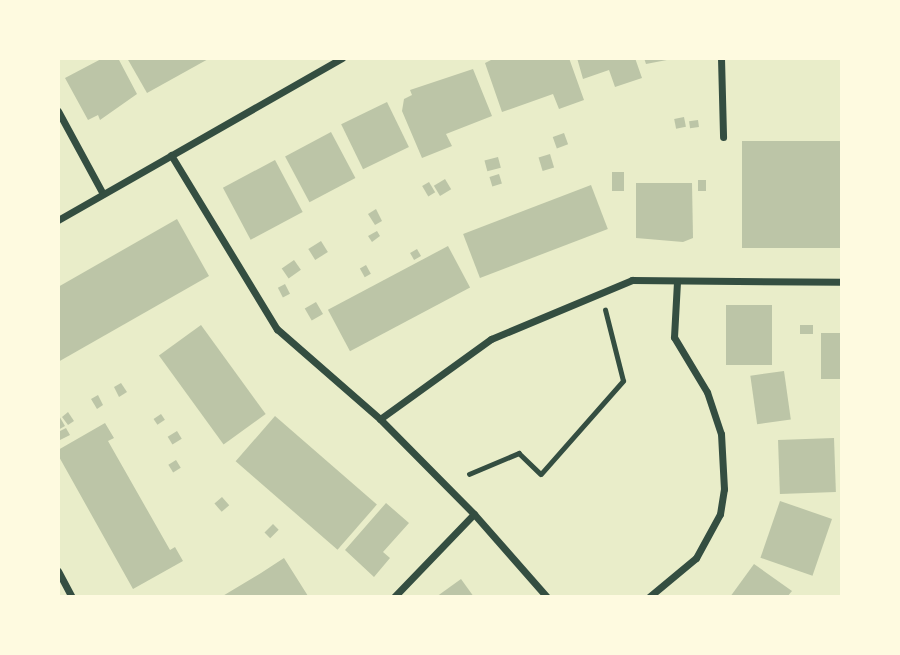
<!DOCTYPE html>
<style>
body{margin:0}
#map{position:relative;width:900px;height:655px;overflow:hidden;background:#e9edc9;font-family:"PT Sans",sans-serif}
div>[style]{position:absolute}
.building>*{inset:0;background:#bcc5a7;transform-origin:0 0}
.path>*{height:4.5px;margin:-2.25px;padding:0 2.25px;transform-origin:2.25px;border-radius:2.25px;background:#344e41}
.minor>*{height:7px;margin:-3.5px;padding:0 3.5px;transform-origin:3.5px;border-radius:3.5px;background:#344e41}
span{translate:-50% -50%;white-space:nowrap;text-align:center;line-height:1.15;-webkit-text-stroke:5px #fefae0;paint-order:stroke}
.frame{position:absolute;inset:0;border:60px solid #fefae0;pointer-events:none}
</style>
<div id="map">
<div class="building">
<div style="clip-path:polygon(103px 58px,118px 58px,137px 94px,100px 120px,98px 115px,88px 120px,65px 78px)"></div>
<div style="clip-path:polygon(127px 58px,210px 58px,147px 93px)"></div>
<div style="clip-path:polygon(495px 58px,569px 58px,584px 100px,559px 109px,553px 94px,502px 112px,485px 63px)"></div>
<div style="clip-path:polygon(577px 58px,635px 58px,642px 78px,615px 87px,609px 70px,583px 79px)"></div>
<div style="clip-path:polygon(644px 58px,672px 58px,672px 59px,646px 64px)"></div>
<div style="clip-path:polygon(473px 69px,492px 116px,446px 134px,452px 146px,422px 158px,402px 111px,404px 99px,412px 95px,410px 90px)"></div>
<div style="left:387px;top:102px;width:50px;height:51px;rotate:64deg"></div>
<div style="left:684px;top:117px;width:10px;height:10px;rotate:79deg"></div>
<div style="left:698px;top:120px;width:7px;height:9px;rotate:82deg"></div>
<div style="left:331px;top:132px;width:52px;height:52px;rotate:62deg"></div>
<div style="left:564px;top:133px;width:12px;height:12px;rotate:70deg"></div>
<div style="left:742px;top:141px;width:100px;height:107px"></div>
<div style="left:550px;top:154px;width:14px;height:12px;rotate:73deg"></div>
<div style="left:498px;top:157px;width:11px;height:14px;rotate:75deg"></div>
<div style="left:275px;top:160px;width:59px;height:59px;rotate:62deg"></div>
<div style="left:612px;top:172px;width:12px;height:19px"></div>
<div style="left:499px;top:174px;width:10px;height:10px;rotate:73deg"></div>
<div style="left:445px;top:179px;width:12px;height:13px;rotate:59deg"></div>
<div style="left:698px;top:180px;width:8px;height:11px"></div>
<div style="left:429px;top:182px;width:12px;height:8px;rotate:59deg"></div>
<div style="clip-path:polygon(636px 183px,692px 183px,693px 238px,683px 242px,636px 238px)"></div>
<div style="left:591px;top:185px;width:47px;height:137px;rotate:69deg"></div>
<div style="clip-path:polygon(376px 209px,382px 221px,375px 225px,368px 214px)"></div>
<div style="clip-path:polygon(177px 219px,209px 276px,58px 362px,58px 287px)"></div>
<div style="clip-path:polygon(377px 231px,380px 236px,372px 242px,368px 236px)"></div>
<div style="left:321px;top:241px;width:13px;height:15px;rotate:58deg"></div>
<div style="left:448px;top:246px;width:47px;height:136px;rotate:62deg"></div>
<div style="left:417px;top:249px;width:8px;height:8px;rotate:60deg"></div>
<div style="left:294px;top:260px;width:12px;height:15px;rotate:55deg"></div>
<div style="left:366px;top:265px;width:10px;height:7px;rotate:61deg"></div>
<div style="left:285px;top:284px;width:11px;height:8px;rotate:63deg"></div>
<div style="left:316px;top:302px;width:14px;height:13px;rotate:60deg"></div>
<div style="left:726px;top:305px;width:46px;height:60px"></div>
<div style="left:201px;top:325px;width:110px;height:52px;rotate:54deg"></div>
<div style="left:800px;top:325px;width:13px;height:9px"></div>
<div style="left:821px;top:333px;width:21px;height:46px"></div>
<div style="left:784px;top:371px;width:49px;height:34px;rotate:82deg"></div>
<div style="clip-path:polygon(121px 383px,127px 392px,119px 397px,114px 387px)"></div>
<div style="clip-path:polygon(98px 395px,103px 405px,97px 409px,91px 399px)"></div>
<div style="clip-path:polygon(68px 412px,74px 421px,68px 425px,62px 417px)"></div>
<div style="clip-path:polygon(58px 414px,65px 426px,58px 430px)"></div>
<div style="left:161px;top:414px;width:7px;height:9px;rotate:56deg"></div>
<div style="left:275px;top:416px;width:135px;height:60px;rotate:41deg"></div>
<div style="clip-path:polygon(105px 423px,114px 438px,108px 441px,170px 550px,175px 547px,183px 561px,133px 589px,58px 455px,58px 450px)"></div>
<div style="clip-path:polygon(66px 428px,70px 435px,60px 440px,58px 432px)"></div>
<div style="left:177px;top:431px;width:9px;height:11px;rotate:58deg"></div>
<div style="left:834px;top:438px;width:54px;height:56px;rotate:88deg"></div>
<div style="left:176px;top:460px;width:9px;height:9px;rotate:58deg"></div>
<div style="left:222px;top:497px;width:11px;height:10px;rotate:49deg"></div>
<div style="left:780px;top:501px;width:55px;height:60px;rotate:19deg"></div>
<div style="clip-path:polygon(386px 503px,409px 523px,383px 552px,390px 558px,374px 577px,345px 550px)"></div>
<div style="left:273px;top:524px;width:8px;height:12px;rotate:45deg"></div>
<div style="clip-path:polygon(284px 558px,308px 596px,221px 597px,261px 573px)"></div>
<div style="clip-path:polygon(754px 564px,792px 591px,787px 597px,730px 597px)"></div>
<div style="clip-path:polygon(461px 579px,474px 597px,436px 597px)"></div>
</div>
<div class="path">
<div style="left:469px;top:474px;width:54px;rotate:-22.8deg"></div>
<div style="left:519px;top:453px;width:30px;rotate:44deg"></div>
<div style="left:541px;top:474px;width:124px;rotate:-48.6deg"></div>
<div style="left:623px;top:381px;width:73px;rotate:-104.2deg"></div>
</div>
<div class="minor">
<div style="left:721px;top:58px;width:79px;rotate:88.5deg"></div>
<div style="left:58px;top:111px;width:94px;rotate:61.5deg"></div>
<div style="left:171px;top:155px;width:204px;rotate:58.7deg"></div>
<div style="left:277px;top:329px;width:137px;rotate:41.1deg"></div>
<div style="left:380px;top:419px;width:134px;rotate:45.3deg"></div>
<div style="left:474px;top:514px;width:111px;rotate:48.7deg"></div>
<div style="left:58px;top:220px;width:327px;rotate:-29.7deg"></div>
<div style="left:380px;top:419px;width:137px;rotate:-35.8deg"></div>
<div style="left:491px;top:339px;width:153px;rotate:-22.7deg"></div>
<div style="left:632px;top:280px;width:210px;rotate:0.5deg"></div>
<div style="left:58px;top:571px;width:30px;rotate:62deg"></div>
<div style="left:394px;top:597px;width:115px;rotate:-46.1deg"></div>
<div style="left:649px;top:597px;width:61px;rotate:-39.7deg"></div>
<div style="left:696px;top:558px;width:50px;rotate:-61.4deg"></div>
<div style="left:720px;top:514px;width:25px;rotate:-81deg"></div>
<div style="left:724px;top:489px;width:55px;rotate:-93.1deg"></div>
<div style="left:721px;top:434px;width:44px;rotate:-108.4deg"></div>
<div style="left:707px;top:392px;width:64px;rotate:-121deg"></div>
<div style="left:674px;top:337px;width:56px;rotate:-86.9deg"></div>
</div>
<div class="frame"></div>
</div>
